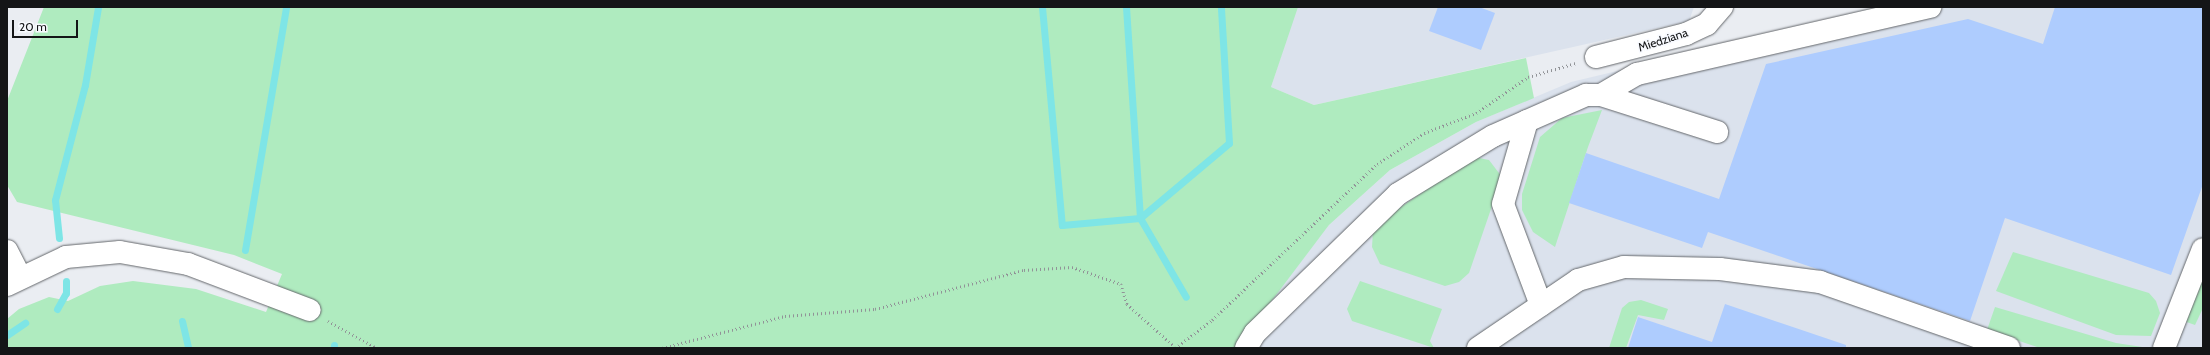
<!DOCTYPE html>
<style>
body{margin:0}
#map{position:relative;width:2210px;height:355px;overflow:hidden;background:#eaedf2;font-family:Cabin,sans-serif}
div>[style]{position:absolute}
.built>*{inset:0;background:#dbe2ed}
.green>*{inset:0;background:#afebbf}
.stream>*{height:7px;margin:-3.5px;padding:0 3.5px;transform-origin:3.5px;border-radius:3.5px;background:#7ee5e6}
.building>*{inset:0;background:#aeccfe}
.path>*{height:2.5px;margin-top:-1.25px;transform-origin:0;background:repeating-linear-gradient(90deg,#919397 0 1px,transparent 0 4px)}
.roads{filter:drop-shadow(0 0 1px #64676b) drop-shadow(0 0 1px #64676b)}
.minor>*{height:22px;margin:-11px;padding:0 11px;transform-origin:11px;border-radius:11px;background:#fff}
span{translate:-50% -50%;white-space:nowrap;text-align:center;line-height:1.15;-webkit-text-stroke:3px #f8faff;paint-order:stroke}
.street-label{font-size:12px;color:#141517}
.frame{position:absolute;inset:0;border:8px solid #141517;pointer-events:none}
.scale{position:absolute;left:12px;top:20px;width:66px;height:18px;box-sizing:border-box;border:2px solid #141517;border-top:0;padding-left:5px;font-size:12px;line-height:14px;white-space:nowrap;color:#141517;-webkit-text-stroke:3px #f8faff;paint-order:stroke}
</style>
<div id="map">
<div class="built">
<div style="clip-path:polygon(1297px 7px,1694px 7px,1689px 21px,1314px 105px,1271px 87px)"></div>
<div style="clip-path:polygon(1886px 7px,2203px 7px,2203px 348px,1219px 348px,1254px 322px,1329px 225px,1390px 170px,1476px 122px,1571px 82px)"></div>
</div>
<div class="green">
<div style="clip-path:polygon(44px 7px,1298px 7px,1271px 87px,1314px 105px,1526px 58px,1534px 98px,1476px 122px,1390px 170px,1329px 225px,1236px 348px,7px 348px,7px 319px,19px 309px,49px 297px,68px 301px,100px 286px,133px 281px,196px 289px,266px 312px,282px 274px,234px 255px,17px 202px,7px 185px,7px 101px)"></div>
<div style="clip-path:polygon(1602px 110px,1588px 147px,1555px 247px,1533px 232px,1522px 210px,1522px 194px,1540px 137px,1562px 118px)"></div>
<div style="clip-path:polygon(1474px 157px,1489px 160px,1502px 177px,1469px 273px,1459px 282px,1445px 286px,1380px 264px,1372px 247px,1373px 230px,1382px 220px)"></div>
<div style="clip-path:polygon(2013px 252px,2149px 293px,2156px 301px,2160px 313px,2151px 336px,2116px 335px,1996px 291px)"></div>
<div style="clip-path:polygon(2203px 273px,2203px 308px,2195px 325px,2181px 320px)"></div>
<div style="clip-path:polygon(1360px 281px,1442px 309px,1430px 341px,1434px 348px,1352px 321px,1347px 309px)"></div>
<div style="clip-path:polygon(1641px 300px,1668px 309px,1664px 320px,1638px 315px,1626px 348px,1609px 348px,1622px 308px,1629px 302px)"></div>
<div style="clip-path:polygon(1995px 307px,2116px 343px,2149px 348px,2040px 348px,1987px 330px)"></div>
</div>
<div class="stream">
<div style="left:1042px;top:7px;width:219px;rotate:84.8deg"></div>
<div style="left:1062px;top:225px;width:78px;rotate:-5.1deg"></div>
<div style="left:1140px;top:218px;width:91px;rotate:59.8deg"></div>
<div style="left:1126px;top:7px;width:211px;rotate:86.2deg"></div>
<div style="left:1140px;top:218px;width:116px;rotate:-40.1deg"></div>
<div style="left:1229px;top:143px;width:136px;rotate:-93.4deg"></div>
<div style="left:59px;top:238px;width:38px;rotate:-96deg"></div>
<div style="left:55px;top:200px;width:119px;rotate:-75.4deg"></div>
<div style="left:85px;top:85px;width:79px;rotate:-80.5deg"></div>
<div style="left:245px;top:250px;width:246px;rotate:-80.4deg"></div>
<div style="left:57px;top:309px;width:18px;rotate:-61deg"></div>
<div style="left:66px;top:293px;width:12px;rotate:-90deg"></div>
<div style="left:182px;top:321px;width:28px;rotate:77deg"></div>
<div style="left:7px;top:335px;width:22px;rotate:-34deg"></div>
<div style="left:334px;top:345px;width:3px;rotate:90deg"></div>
</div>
<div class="building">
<div style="clip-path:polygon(1438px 7px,1479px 7px,1495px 13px,1481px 50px,1429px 31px)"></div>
<div style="clip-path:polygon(2055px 7px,2203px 7px,2203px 184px,2171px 275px,2005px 218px,1970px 321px,1708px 232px,1702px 248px,1569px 203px,1586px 153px,1719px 199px,1766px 64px,1968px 19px,2043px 44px)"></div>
<div style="clip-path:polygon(1725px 304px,1846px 345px,1846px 348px,1628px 348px,1638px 317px,1712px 342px)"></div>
</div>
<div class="path">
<div style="left:328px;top:321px;width:56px;rotate:28.9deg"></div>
<div style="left:662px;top:348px;width:127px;rotate:-14.6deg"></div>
<div style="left:785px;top:316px;width:90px;rotate:-4.4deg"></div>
<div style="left:875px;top:309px;width:154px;rotate:-14.7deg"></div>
<div style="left:1024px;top:270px;width:48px;rotate:-3.6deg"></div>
<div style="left:1072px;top:267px;width:52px;rotate:19.1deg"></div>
<div style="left:1121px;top:284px;width:21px;rotate:73deg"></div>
<div style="left:1127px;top:304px;width:64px;rotate:41.9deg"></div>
<div style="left:1175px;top:348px;width:46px;rotate:-37.1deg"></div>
<div style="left:1212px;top:320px;width:227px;rotate:-43.4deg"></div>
<div style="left:1377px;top:164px;width:56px;rotate:-33.4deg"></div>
<div style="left:1424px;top:133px;width:56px;rotate:-21deg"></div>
<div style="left:1476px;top:113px;width:63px;rotate:-34.7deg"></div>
<div style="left:1528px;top:77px;width:50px;rotate:-16.3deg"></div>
</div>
<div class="roads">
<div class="minor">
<div style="left:1596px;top:57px;width:93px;rotate:-14.3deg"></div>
<div style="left:1686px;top:34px;width:23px;rotate:-25deg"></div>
<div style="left:1707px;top:24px;width:23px;rotate:-49deg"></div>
<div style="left:1601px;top:95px;width:42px;rotate:-30.3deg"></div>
<div style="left:1637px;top:74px;width:301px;rotate:-12.9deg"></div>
<div style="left:1527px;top:121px;width:86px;rotate:106.1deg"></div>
<div style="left:1503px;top:204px;width:108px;rotate:69.4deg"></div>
<div style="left:7px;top:251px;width:29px;rotate:63deg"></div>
<div style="left:7px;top:285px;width:65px;rotate:-25.4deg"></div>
<div style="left:66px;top:257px;width:54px;rotate:-5.3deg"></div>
<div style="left:120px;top:252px;width:69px;rotate:10deg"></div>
<div style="left:188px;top:264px;width:130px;rotate:20.7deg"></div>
<div style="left:1246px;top:348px;width:17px;rotate:-59deg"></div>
<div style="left:1255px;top:333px;width:199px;rotate:-44.2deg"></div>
<div style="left:1398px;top:194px;width:111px;rotate:-31.4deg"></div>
<div style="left:1493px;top:136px;width:102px;rotate:-23.8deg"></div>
<div style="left:1586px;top:95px;width:15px"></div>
<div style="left:1601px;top:95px;width:122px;rotate:17.7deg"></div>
<div style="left:1478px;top:348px;width:121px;rotate:-34.2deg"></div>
<div style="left:1578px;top:280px;width:48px;rotate:-15.8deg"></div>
<div style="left:1624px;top:267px;width:96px;rotate:1.2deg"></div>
<div style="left:1720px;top:269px;width:101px;rotate:7.4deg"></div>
<div style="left:1820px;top:282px;width:200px;rotate:19.2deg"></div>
<div style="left:2164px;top:348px;width:106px;rotate:-68.5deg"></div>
</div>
</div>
<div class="street-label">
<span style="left:1663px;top:40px;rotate:-18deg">Miedziana</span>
</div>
<div class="frame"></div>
<div class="scale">20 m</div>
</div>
